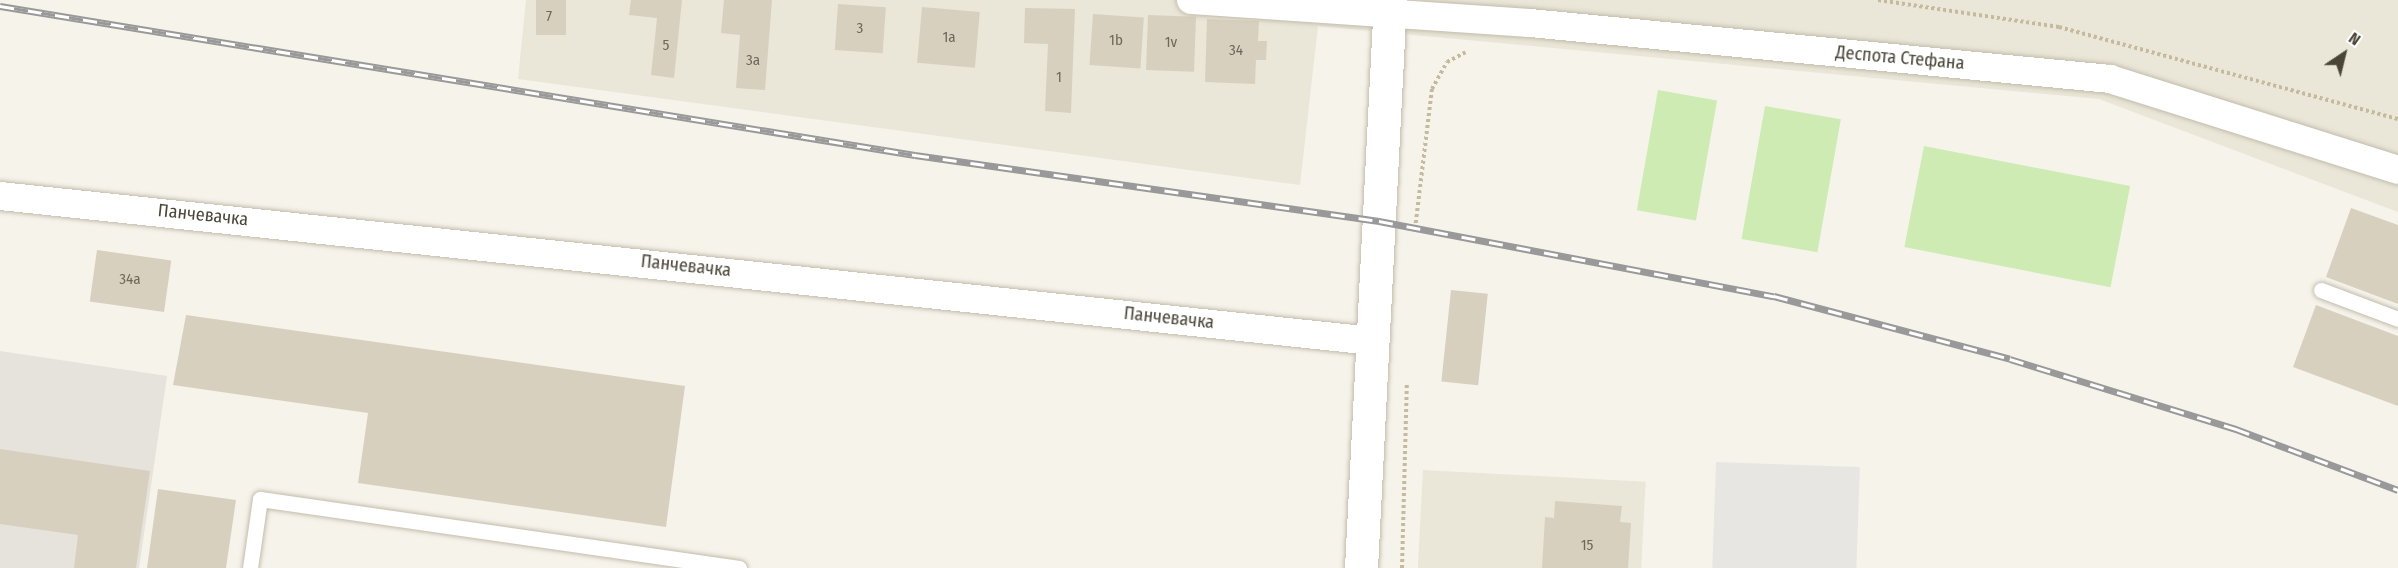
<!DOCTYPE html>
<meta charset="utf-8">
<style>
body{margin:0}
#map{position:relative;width:2398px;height:568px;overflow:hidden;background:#f6f3eb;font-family:"Fira Sans Condensed",sans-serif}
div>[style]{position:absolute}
.residential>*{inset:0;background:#eae6d8;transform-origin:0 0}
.industrial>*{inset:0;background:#e6e2dc}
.green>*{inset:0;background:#cdebb2;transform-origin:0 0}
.parking>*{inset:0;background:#e7e6e2;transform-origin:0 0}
.building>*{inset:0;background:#d8d0bf;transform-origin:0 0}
.path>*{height:4px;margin-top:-2px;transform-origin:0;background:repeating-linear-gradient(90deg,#c5ba9d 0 3px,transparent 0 6px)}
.roads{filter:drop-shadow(0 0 2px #c2bcac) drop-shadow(0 0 2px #c2bcac)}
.service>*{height:15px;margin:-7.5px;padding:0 7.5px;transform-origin:7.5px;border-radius:7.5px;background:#fff}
.minor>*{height:28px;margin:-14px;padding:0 14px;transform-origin:14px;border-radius:14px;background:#fff}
.tertiary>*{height:33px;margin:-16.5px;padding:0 16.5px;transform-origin:16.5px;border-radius:16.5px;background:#fff}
.rail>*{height:7px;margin-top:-3.5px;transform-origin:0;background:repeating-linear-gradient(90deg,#fff 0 14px,#999 0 28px);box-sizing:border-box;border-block:2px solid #999}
span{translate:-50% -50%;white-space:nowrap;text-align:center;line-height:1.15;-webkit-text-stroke:5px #fff;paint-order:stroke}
.number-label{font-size:15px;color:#6e685a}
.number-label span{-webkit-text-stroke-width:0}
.street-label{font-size:18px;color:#4b4538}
.north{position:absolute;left:2314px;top:24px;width:60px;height:60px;-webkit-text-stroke:4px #fff;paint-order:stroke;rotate:35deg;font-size:16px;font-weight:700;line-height:24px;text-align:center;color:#4b4538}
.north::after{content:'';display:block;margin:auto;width:21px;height:27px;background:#4b4538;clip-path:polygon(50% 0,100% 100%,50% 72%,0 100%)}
</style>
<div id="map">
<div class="residential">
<div style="clip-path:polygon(526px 0,2398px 0,2398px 212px,2099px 99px,1318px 26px,1300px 185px,518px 79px)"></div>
<div style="left:1423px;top:470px;width:223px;height:98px;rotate:3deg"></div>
</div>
<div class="industrial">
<div style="clip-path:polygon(0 351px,167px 376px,139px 568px,0 568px)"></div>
</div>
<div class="green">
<div style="left:1658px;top:90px;width:60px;height:122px;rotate:10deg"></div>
<div style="left:1765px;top:106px;width:77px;height:135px;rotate:10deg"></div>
<div style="left:1924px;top:146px;width:210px;height:103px;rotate:11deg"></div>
</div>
<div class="parking">
<div style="left:1716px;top:462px;width:144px;height:106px;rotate:2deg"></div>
</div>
<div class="building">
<div style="left:536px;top:0;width:30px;height:35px"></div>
<div style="clip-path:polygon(631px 0,682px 0,674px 78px,651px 75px,657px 18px,629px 15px)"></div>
<div style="clip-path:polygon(724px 0,772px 0,765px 90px,736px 88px,740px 35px,721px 33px)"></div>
<div style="left:838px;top:4px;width:48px;height:46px;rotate:4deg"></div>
<div style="left:922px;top:7px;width:58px;height:56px;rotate:5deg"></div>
<div style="clip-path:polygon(1025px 8px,1075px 9px,1071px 113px,1045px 111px,1048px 44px,1024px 43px)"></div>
<div style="left:1093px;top:14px;width:51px;height:51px;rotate:4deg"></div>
<div style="left:1148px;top:15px;width:48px;height:55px;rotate:2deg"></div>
<div style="clip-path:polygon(1207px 19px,1259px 21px,1258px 41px,1267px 41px,1266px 60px,1256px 60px,1255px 84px,1205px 82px)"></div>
<div style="clip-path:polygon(2351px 208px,2398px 225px,2398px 304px,2326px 277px)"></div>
<div style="left:97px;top:250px;width:75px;height:52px;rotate:8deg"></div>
<div style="left:1451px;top:290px;width:37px;height:92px;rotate:6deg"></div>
<div style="clip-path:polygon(2316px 305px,2398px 336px,2398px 406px,2293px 367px)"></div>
<div style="clip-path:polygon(186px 315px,685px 386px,666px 527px,358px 483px,368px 413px,173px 385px)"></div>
<div style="clip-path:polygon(0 449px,150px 471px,136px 568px,74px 568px,78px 535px,0 524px)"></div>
<div style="clip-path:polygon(158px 489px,236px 500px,226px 568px,147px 568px)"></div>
<div style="clip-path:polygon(1555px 501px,1622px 506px,1620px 522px,1631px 523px,1628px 568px,1542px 568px,1545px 517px,1554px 518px)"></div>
</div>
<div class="path">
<div style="left:1878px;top:0;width:183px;rotate:8.5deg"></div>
<div style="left:2059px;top:27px;width:351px;rotate:15.2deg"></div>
<div style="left:1415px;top:229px;width:141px;rotate:-83.1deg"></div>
<div style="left:1432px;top:89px;width:31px;rotate:-61deg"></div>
<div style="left:1447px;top:62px;width:21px;rotate:-28deg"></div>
<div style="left:1402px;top:568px;width:185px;rotate:-88.5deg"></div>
</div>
<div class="roads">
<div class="service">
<div style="left:2321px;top:290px;width:82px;rotate:20.6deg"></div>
<div style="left:250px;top:568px;width:70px;rotate:-81.8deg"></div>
<div style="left:260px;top:499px;width:484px;rotate:8.2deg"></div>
</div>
<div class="minor">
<div style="left:1191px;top:0;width:340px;rotate:3.9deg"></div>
<div style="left:1530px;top:23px;width:583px;rotate:5.51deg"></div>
<div style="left:2110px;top:79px;width:302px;rotate:17.5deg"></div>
<div style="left:0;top:196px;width:1380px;rotate:6.03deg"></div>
</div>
<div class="tertiary">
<div style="left:1361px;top:568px;width:569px;rotate:-87.08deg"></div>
</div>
</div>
<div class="rail">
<div style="left:0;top:6px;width:927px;rotate:9.25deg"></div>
<div style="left:915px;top:155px;width:469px;rotate:8.1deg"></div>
<div style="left:1379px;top:221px;width:402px;rotate:10.8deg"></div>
<div style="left:1774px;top:296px;width:244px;rotate:14.9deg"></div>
<div style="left:2010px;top:359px;width:237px;rotate:17.2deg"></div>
<div style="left:2236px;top:429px;width:173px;rotate:20.6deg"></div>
</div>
<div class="number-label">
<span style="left:549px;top:17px">7</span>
<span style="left:860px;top:29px">3</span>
<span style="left:949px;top:38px">1a</span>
<span style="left:1116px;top:41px">1b</span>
<span style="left:1171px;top:43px">1v</span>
<span style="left:666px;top:46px">5</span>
<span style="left:1236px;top:51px">34</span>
<span style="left:753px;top:61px">3a</span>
<span style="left:1059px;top:78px">1</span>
<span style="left:130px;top:280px">34a</span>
<span style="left:1587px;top:546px">15</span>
</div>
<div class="street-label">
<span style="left:1900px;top:58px;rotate:5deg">Деспота Стефана</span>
<span style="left:203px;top:215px;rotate:6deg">Панчевачка</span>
<span style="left:686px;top:266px;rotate:6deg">Панчевачка</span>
<span style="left:1169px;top:318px;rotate:6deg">Панчевачка</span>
</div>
<div class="north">N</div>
</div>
